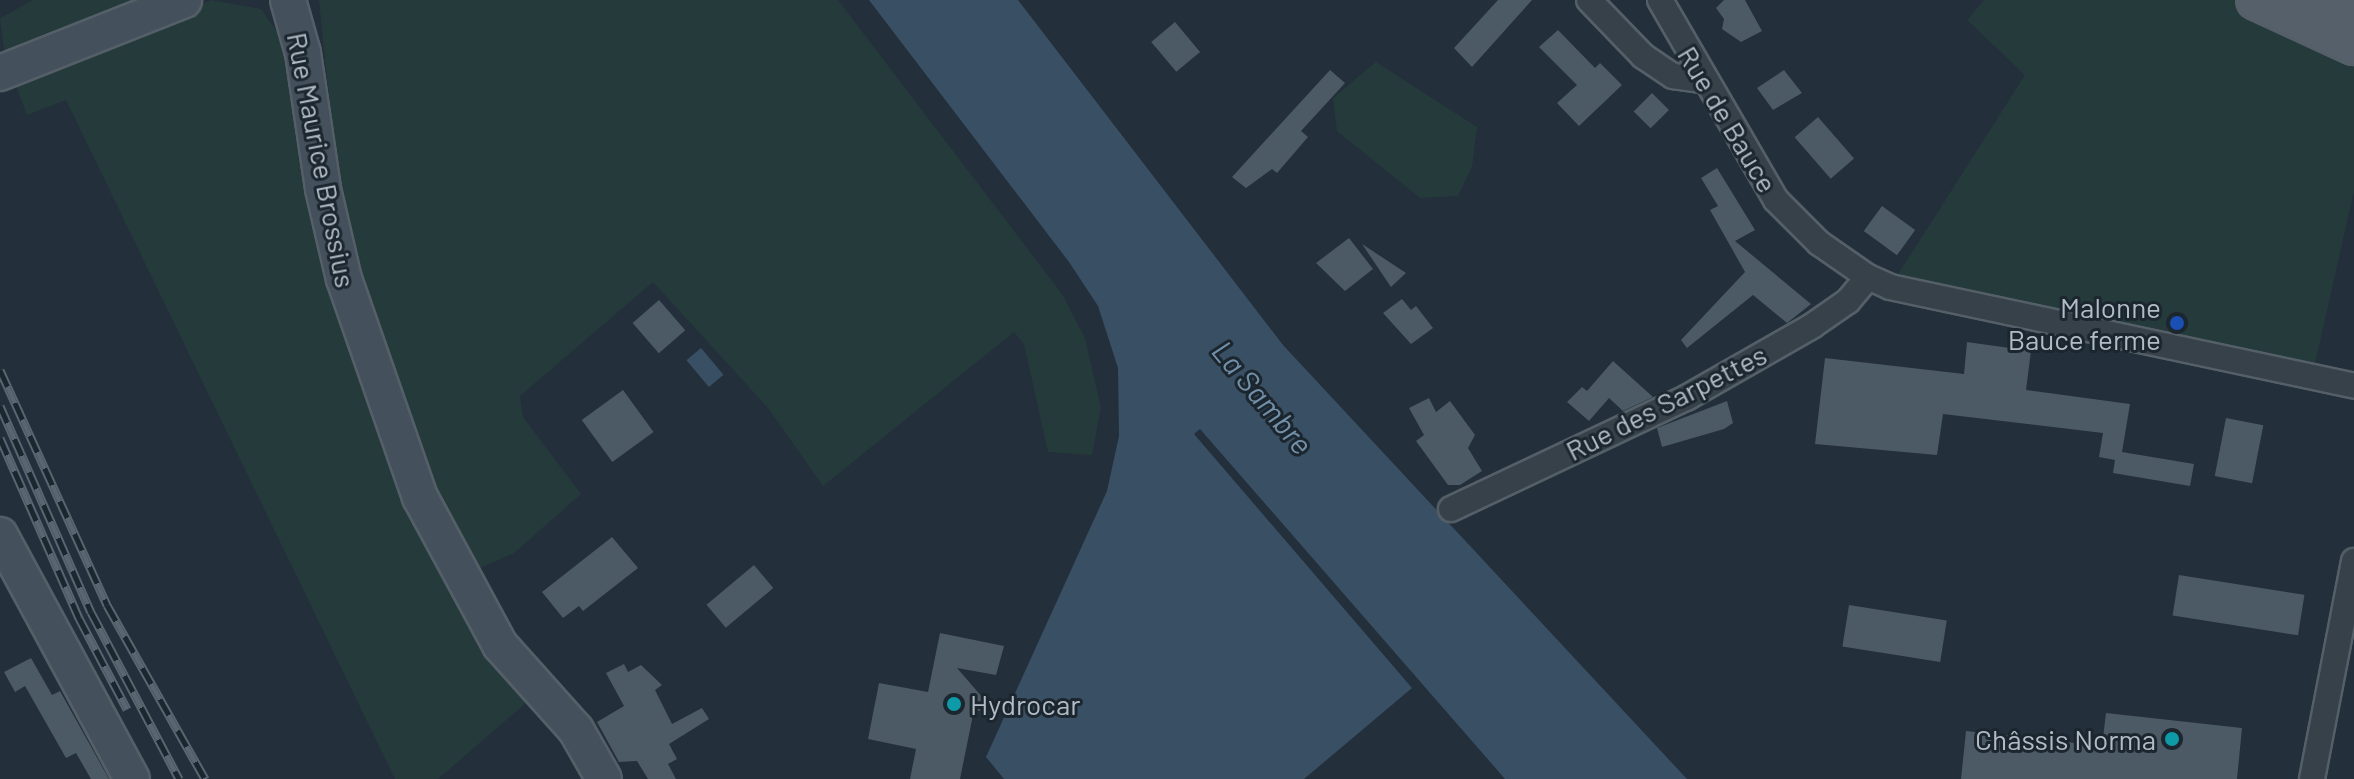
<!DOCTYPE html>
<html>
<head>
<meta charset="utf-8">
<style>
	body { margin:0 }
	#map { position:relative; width:2354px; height:779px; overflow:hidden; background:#232f3a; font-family:Barlow,sans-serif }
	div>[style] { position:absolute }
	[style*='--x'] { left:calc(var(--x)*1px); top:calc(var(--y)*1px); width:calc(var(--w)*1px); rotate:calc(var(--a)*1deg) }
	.green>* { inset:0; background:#253b3b }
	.water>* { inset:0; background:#394f63; transform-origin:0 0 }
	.building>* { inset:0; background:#4c5a65; transform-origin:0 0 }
	.roads { filter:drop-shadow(2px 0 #555f68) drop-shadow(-2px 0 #555f68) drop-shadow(0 2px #555f68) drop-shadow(0 -2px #555f68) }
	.street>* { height:24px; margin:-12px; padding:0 12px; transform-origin:12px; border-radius:12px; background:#37414a }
	.secondary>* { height:34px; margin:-17px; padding:0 17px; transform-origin:17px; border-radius:17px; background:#45505d }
	.primary>* { height:38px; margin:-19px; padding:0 19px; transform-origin:19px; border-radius:19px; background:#55606a }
	.rail>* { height:9px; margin-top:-4.5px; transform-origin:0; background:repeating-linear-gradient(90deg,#1c262f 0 18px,#596571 0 36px); box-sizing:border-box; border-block:2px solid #596571 }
	.dots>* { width:22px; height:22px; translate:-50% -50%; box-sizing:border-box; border:4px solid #1c262f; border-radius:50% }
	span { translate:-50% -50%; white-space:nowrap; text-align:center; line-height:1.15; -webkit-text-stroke:6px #1c262f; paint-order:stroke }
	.street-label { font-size:28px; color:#b2bcc6 }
	.poi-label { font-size:28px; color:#b2bcc6 }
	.right { translate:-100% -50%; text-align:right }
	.left { translate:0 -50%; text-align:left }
	.water-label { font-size:30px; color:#7390a9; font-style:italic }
</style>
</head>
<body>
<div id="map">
	<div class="green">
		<i style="clip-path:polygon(33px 0,150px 0,5px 58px,0 18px)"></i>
		<i style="clip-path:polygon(211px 0,261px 9px,291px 52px,341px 330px,439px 573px,526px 703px,438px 779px,395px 779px,66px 100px,27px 115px,14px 81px)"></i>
		<i style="clip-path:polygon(319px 0,838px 0,1062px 294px,1085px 338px,1101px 408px,1092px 455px,1048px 452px,1024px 344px,1014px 332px,823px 486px,768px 408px,653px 282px,520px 396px,523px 417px,581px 494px,514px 553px,473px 571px,407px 438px,366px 305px,335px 157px)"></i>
		<i style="clip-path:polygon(1984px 0,2261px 0,2354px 44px,2354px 191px,2312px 377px,1890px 287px,2025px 75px,1967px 20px)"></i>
		<i style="clip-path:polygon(1376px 62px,1477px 127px,1472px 167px,1458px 196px,1420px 198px,1337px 131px,1333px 98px)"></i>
	</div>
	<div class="water">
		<i style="clip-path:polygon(869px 0,1018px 0,1283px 345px,1687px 779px,1505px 779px,1200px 429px,1194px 434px,1412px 688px,1304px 779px,1004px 779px,986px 757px,1107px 491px,1119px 436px,1118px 368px,1098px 306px,1069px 262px)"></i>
		<i style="left:701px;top:348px;width:35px;height:19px;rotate:50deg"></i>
	</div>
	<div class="building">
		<i style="clip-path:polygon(1498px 0,1532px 0,1472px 67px,1454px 48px)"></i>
		<i style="clip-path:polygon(1724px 0,1745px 0,1762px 31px,1741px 42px,1722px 29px,1724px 19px,1716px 8px)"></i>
		<i style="left:1175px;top:22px;width:39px;height:31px;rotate:50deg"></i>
		<i style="clip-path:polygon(1558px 30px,1595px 68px,1600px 63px,1622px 85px,1579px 126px,1557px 103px,1577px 85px,1539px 47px)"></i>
		<i style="clip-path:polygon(1330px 70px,1345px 83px,1301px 131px,1308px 137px,1277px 173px,1272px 169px,1246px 188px,1232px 177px)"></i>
		<i style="clip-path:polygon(1784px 70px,1802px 93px,1773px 110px,1757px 88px)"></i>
		<i style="left:1652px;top:93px;width:24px;height:26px;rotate:45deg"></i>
		<i style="left:1818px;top:117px;width:55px;height:31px;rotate:49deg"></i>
		<i style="clip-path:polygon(1717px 168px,1755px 230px,1735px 241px,1811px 304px,1787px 323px,1753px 295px,1687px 348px,1681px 340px,1745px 272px,1710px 210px,1718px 206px,1701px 178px)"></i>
		<i style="left:1882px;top:206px;width:41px;height:31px;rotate:36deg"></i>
		<i style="clip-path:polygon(1349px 238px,1373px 269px,1345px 291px,1316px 263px)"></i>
		<i style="clip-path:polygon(1362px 244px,1406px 273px,1391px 287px)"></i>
		<i style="clip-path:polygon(1402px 299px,1411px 310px,1416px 306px,1433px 328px,1411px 344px,1383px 313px)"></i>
		<i style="left:659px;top:300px;width:40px;height:35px;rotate:49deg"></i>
		<i style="clip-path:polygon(1967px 342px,2031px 351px,2026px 390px,2130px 404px,2122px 452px,2194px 464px,2190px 486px,2113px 473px,2115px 460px,2099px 457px,2103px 433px,1943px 414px,1937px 455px,1815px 444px,1825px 358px,1964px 374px)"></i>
		<i style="clip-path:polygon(1613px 361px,1653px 397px,1623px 411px,1609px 398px,1589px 421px,1567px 402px,1582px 387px,1587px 391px)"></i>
		<i style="left:623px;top:390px;width:52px;height:51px;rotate:54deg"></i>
		<i style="clip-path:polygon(1429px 398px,1436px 412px,1450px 401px,1475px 435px,1468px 448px,1482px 471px,1460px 485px,1448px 485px,1416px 441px,1424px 435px,1409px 408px)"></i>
		<i style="clip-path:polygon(1727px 401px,1733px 423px,1724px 429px,1662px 447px,1657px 428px)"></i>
		<i style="left:2226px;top:418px;width:38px;height:59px;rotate:11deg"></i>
		<i style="clip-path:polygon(612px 537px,638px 568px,583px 611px,579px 606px,563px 618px,542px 592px)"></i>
		<i style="left:754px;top:565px;width:30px;height:62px;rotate:50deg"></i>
		<i style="left:2179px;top:575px;width:127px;height:41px;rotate:9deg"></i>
		<i style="left:1849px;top:605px;width:99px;height:42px;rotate:9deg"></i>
		<i style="clip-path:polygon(940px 633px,1004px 646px,996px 675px,957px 668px,983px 698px,980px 711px,974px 710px,960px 779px,910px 779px,916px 749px,868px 739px,879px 683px,928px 692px)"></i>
		<i style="clip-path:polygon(31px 658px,52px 695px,60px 691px,109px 779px,91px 779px,76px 753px,66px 758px,25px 686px,15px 692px,4px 672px)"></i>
		<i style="clip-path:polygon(624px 664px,628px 672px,641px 665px,662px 685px,655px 690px,672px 724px,702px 708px,709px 719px,669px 744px,677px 759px,668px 764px,676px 779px,648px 779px,637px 761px,619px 762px,597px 722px,624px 706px,606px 673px)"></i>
		<i style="clip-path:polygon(2106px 713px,2242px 728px,2237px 779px,1961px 779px,1966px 731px,2102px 746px)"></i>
	</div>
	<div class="roads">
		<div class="street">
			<i style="--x:1589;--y:0;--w:78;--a:46"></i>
			<i style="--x:1643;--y:56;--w:36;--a:34"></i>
			<i style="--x:1673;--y:76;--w:29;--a:8"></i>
			<i style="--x:1660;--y:0;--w:231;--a:59.9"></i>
			<i style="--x:1776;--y:200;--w:61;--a:45"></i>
			<i style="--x:1819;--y:243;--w:60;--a:34.8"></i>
			<i style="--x:1868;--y:277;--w:24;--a:24"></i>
			<i style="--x:1890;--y:287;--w:474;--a:12"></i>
			<i style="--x:1451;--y:509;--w:260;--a:-25.3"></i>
			<i style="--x:1686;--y:398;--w:145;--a:-29.7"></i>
			<i style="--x:1812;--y:326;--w:44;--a:-34.8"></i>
			<i style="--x:1848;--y:301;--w:31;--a:-50"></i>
			<i style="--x:2312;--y:779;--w:222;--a:-79.1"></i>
		</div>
		<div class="secondary">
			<i style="--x:288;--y:0;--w:55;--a:74.2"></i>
			<i style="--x:303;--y:53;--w:137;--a:81.6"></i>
			<i style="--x:323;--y:189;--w:92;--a:76.9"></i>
			<i style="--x:344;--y:279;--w:231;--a:70.8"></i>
			<i style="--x:420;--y:497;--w:168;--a:61.6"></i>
			<i style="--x:500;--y:645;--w:114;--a:48.2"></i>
			<i style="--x:576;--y:730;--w:56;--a:60.3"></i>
			<i style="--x:0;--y:73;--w:198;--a:-21.6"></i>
			<i style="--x:0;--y:535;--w:277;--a:61.6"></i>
		</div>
		<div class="primary">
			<i style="--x:2256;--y:0;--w:108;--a:24.7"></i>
			<i style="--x:2325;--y:0;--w:32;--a:24"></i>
		</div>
	</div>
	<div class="rail">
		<i style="--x:0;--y:370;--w:258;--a:65.5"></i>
		<i style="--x:107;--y:605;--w:200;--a:60.6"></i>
		<i style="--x:0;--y:406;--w:225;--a:66.2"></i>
		<i style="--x:91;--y:612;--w:189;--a:62.2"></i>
		<i style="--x:0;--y:438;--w:197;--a:66.3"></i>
		<i style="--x:79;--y:618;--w:103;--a:62.2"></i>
	</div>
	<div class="dots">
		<i style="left:2177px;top:323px;background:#1a4fb4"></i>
		<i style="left:954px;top:704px;background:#0f9aa8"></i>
		<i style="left:2172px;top:739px;background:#0f9aa8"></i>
	</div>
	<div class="street-label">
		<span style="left:1728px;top:119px;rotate:59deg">Rue de Bauce</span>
		<span style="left:322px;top:160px;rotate:79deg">Rue Maurice Brossius</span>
		<span style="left:1666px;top:402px;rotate:-27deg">Rue des Sarpettes</span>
	</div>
	<div class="poi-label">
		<span class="right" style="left:2161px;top:323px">Malonne<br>Bauce ferme</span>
		<span class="left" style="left:970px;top:704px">Hydrocar</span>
		<span class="right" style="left:2156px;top:739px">Châssis Norma</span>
	</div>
	<div class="water-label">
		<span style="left:1263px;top:397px;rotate:50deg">La Sambre</span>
	</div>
</div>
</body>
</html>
